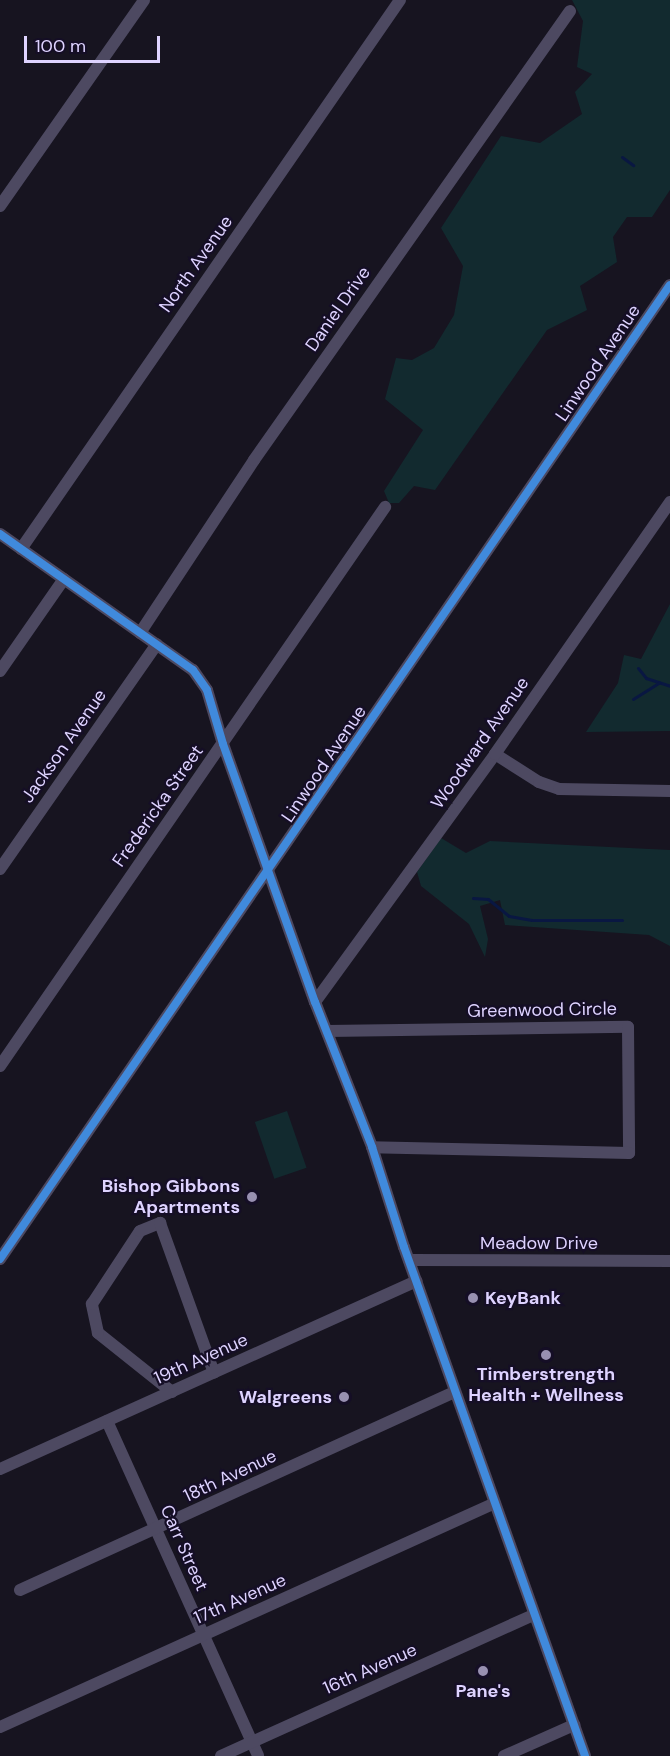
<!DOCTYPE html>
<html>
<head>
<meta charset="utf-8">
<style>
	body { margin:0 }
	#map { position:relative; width:670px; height:1756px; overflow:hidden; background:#171420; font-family:"DM Sans",sans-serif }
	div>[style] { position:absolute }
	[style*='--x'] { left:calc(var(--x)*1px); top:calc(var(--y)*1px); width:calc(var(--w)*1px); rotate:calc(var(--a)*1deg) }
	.green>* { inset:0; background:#122a2f; transform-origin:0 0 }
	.stream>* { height:3px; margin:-1.5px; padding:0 1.5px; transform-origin:1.5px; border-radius:1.5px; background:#091742 }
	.minor>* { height:12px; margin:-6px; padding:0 6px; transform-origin:6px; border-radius:6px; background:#4d4961 }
	.cycleway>* { height:8px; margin:-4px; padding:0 4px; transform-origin:4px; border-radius:4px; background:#408adc }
	.dots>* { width:16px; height:16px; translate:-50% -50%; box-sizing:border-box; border:3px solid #150e26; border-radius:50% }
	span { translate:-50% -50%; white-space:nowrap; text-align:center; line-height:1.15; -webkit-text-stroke:4.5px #150e26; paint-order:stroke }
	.street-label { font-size:18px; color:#ded3ff }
	.poi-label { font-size:18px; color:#ded3ff; font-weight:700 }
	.right { translate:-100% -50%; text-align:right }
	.left { translate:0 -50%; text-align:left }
	.scale { position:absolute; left:24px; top:36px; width:136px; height:27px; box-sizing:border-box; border:3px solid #ded3ff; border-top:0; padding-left:8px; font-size:18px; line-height:21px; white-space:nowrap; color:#ded3ff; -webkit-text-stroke:4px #150e26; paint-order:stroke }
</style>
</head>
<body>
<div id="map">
	<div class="green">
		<i style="clip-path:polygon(572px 0,670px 0,670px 190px,652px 217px,627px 217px,613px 237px,617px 262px,580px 286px,587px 310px,547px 330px,435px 490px,414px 486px,399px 503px,389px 503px,384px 491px,423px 430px,385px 399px,396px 358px,412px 360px,434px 348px,454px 315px,463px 266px,441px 228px,501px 136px,540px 143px,582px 114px,575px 92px,592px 74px,577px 67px,583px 21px)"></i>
		<i style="clip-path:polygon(670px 604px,670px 731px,586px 732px,618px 683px,624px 655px,641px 659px)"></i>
		<i style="clip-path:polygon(441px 838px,466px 853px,490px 841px,670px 850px,670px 946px,649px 935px,505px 925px,500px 900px,480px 906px,488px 939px,485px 957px,469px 924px,421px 886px,417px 872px)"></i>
		<i style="left:287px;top:1111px;width:60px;height:34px;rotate:71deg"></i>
	</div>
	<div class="stream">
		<i style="--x:622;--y:157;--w:14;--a:36"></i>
		<i style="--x:638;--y:668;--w:13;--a:51"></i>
		<i style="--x:646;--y:678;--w:25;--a:18"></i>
		<i style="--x:633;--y:699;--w:31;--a:-32"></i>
		<i style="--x:473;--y:898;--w:15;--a:4"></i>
		<i style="--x:488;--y:899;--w:27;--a:39"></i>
		<i style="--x:509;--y:916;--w:23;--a:10"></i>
		<i style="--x:532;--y:920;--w:90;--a:0"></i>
	</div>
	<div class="minor">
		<i style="--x:0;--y:206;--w:251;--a:-55"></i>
		<i style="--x:0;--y:534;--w:236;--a:35.2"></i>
		<i style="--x:193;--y:670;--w:24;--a:55"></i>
		<i style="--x:207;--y:690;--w:56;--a:73.5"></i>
		<i style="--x:223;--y:744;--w:274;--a:70.4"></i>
		<i style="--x:315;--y:1002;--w:156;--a:68.5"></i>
		<i style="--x:372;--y:1147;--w:105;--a:72.3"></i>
		<i style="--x:404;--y:1247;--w:540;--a:70.42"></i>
		<i style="--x:21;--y:549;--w:667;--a:-55.38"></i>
		<i style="--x:140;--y:633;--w:207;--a:-56.6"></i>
		<i style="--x:254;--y:460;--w:549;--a:-54.86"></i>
		<i style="--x:0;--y:671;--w:112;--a:-55.2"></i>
		<i style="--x:495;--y:754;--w:52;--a:32.5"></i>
		<i style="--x:539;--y:782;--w:21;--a:19"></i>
		<i style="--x:559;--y:789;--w:111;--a:1"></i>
		<i style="--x:0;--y:869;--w:274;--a:-55.1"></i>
		<i style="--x:315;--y:1002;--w:306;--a:-54"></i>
		<i style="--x:495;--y:754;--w:307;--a:-55.2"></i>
		<i style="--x:327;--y:1031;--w:301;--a:-0.8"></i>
		<i style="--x:628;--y:1027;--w:126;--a:89.5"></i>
		<i style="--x:629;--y:1153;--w:257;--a:-178.7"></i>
		<i style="--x:0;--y:1066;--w:679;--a:-55.44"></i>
		<i style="--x:0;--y:1259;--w:1182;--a:-55.48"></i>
		<i style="--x:409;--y:1260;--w:261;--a:0.2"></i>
		<i style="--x:172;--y:1392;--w:95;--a:-141.4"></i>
		<i style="--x:98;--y:1333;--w:30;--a:-102"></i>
		<i style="--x:92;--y:1304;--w:87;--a:-56.7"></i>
		<i style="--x:140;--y:1231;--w:22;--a:-22"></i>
		<i style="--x:160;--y:1223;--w:159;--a:70.2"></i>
		<i style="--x:107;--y:1421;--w:367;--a:65.7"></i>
		<i style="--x:0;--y:1469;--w:457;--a:-24.3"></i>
		<i style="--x:20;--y:1590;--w:478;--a:-24.5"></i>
		<i style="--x:0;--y:1727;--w:543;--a:-24.35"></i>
		<i style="--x:221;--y:1756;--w:343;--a:-24.3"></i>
		<i style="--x:504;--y:1756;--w:77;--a:-23.9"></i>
	</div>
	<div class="cycleway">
		<i style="--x:0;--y:534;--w:236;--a:35.2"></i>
		<i style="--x:193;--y:670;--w:24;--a:55"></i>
		<i style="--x:207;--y:690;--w:56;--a:73.5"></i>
		<i style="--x:223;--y:744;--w:274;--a:70.4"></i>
		<i style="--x:315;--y:1002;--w:156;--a:68.5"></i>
		<i style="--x:372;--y:1147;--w:105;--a:72.3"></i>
		<i style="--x:404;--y:1247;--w:540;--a:70.42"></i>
		<i style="--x:0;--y:1259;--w:1182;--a:-55.48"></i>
	</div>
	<div class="dots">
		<i style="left:252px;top:1197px;background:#9890b1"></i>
		<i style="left:473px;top:1298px;background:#9890b1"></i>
		<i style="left:546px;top:1355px;background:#9890b1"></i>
		<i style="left:344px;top:1397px;background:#9890b1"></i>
		<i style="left:483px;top:1671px;background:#9890b1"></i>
	</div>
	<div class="street-label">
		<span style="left:196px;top:264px;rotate:-55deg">North Avenue</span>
		<span style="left:338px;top:309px;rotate:-55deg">Daniel Drive</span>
		<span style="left:598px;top:363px;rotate:-56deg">Linwood Avenue</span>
		<span style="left:480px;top:743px;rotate:-55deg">Woodward Avenue</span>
		<span style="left:64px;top:746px;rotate:-55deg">Jackson Avenue</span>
		<span style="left:324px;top:764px;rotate:-56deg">Linwood Avenue</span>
		<span style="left:158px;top:806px;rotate:-55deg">Fredericka Street</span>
		<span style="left:542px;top:1010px;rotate:-1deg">Greenwood Circle</span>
		<span style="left:539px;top:1243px">Meadow Drive</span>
		<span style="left:201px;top:1359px;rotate:-24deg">19th Avenue</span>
		<span style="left:230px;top:1476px;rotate:-25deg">18th Avenue</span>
		<span style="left:184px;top:1548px;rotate:66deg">Carr Street</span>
		<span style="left:240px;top:1599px;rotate:-24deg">17th Avenue</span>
		<span style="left:370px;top:1669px;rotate:-24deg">16th Avenue</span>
	</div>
	<div class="poi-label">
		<span class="right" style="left:240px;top:1197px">Bishop Gibbons<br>Apartments</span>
		<span class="left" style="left:485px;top:1298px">KeyBank</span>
		<span style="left:546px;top:1385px">Timberstrength<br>Health + Wellness</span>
		<span class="right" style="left:332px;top:1397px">Walgreens</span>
		<span style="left:483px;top:1691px">Pane's</span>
	</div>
	<div class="scale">100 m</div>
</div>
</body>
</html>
